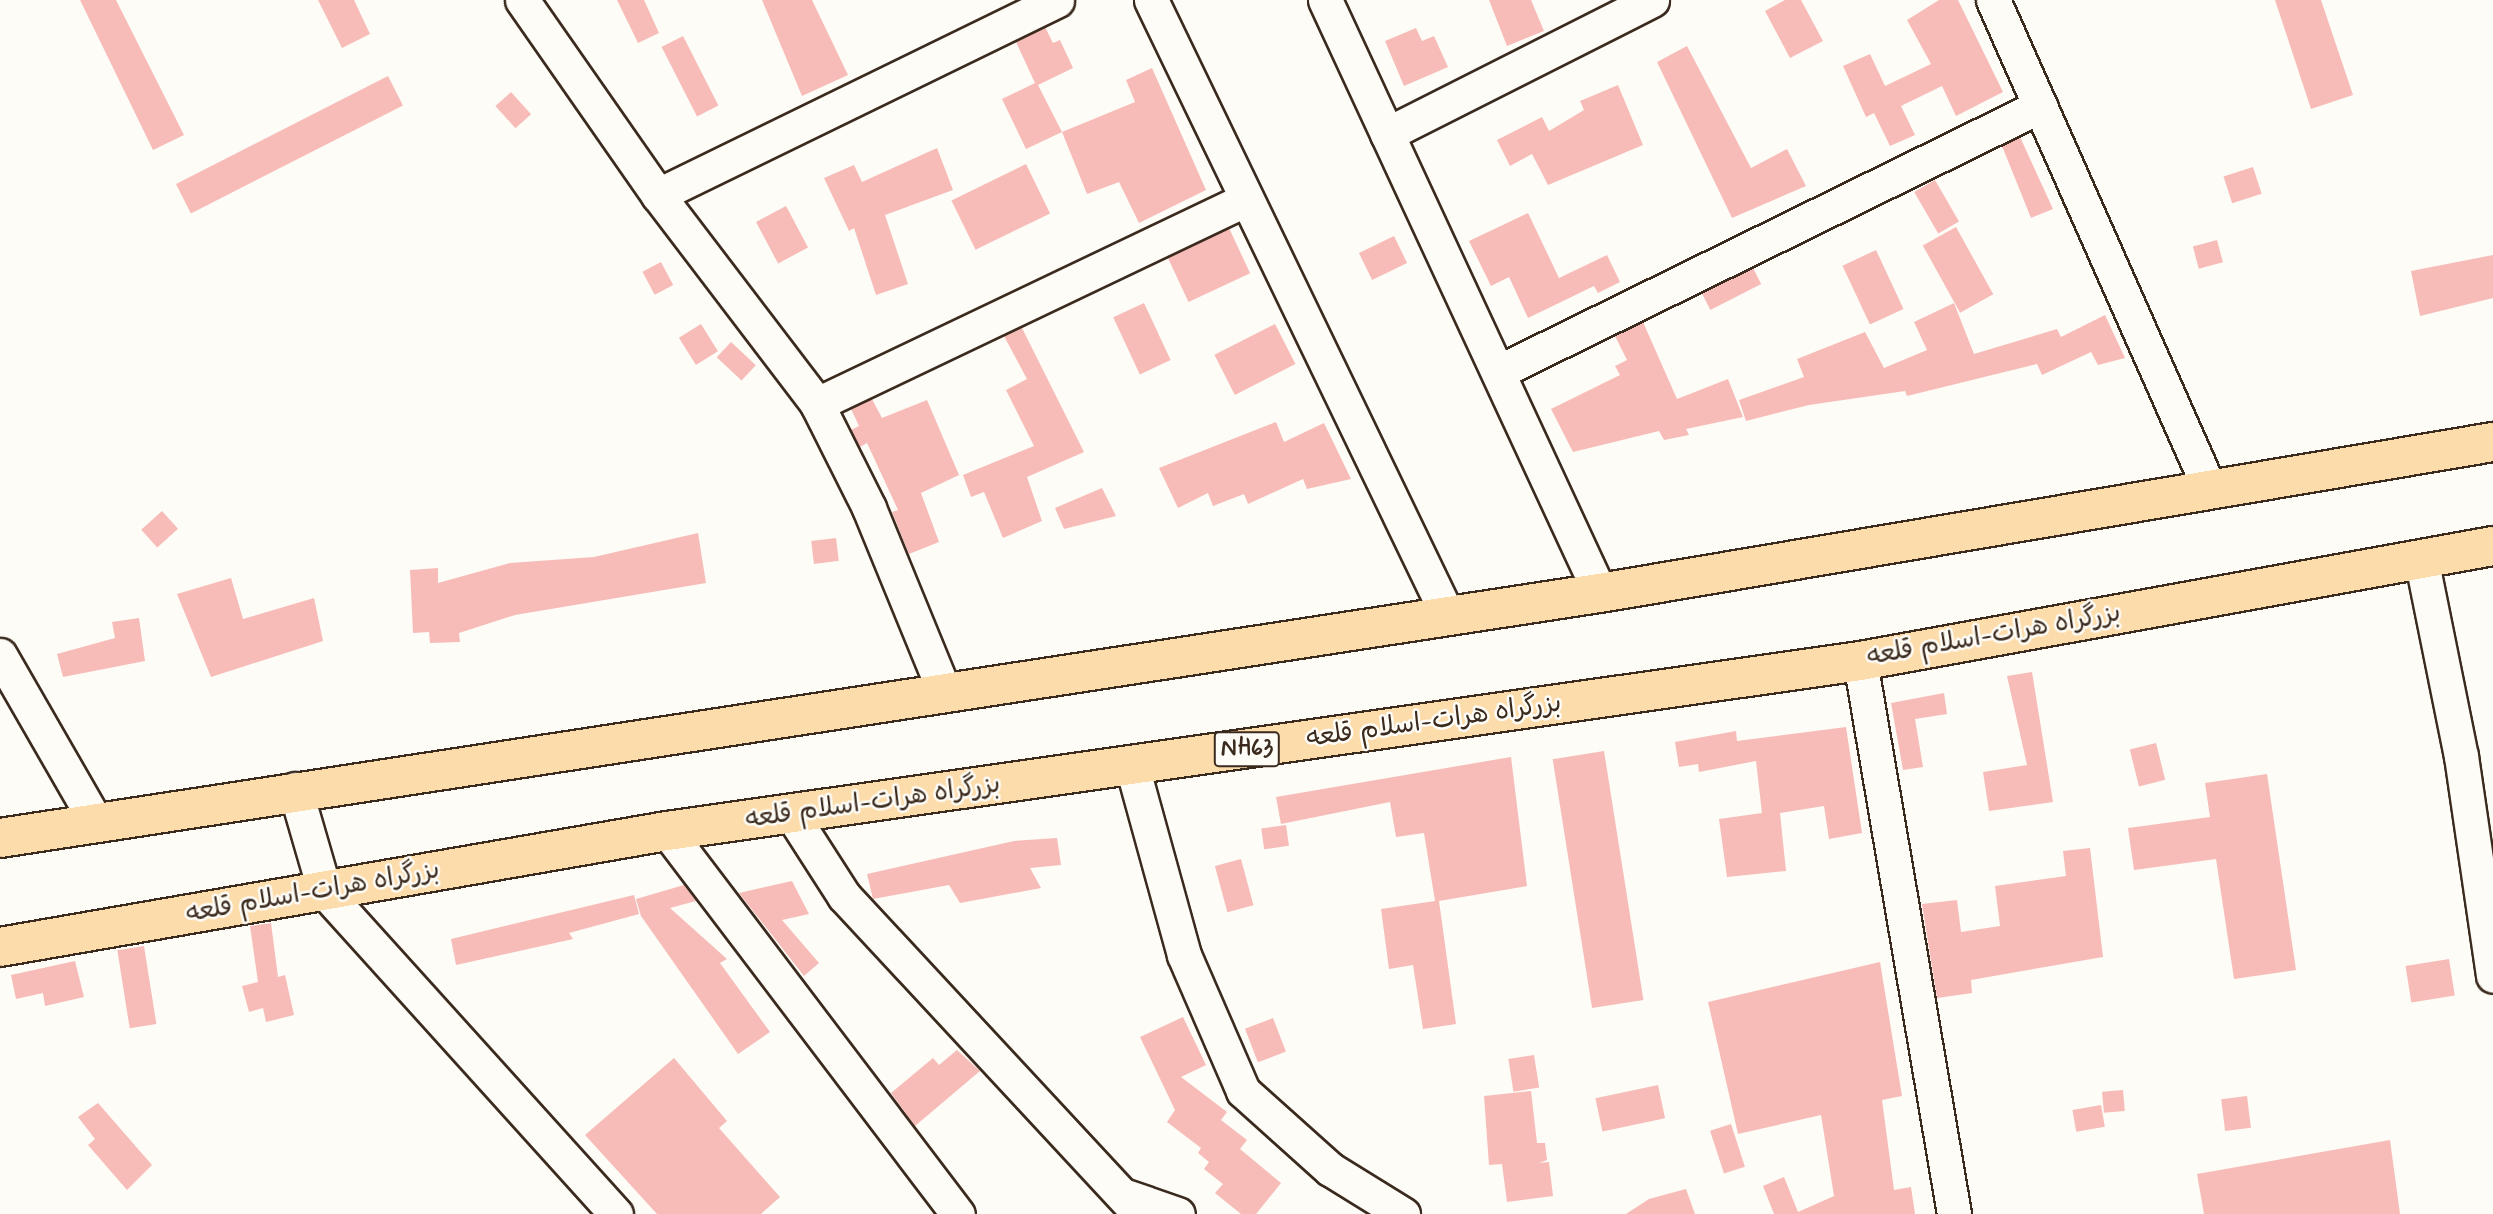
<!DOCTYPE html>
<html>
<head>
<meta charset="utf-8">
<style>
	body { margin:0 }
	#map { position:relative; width:2493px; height:1214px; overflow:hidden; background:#fdfcf7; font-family:Mynerve,"Playpen Sans Arabic",sans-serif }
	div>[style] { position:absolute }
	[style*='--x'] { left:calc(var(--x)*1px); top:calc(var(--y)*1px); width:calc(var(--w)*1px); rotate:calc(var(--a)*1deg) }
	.building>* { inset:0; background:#f8bcb8; transform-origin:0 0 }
	.roads { filter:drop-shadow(2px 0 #3b2a1e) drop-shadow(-2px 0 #3b2a1e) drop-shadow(0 2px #3b2a1e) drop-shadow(0 -2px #3b2a1e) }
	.minor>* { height:33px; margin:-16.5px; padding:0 16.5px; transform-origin:16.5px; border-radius:16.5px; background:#fdfcf7 }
	.highway>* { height:38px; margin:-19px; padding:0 19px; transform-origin:19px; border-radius:19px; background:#fddcac }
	span { translate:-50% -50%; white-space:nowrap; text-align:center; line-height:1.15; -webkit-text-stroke:5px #fdfcf7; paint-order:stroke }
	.shield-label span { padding:2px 5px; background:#fdfcf7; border:2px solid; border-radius:5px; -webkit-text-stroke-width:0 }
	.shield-label { font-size:24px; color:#3b2a1e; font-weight:700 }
	.street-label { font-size:26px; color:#3b2a1e }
</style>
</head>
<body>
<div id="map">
	<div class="building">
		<i style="clip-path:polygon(80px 0,116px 0,184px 135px,153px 150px)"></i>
		<i style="clip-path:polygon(318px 0,354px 0,370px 34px,342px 48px)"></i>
		<i style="clip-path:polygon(617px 0,644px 0,659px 33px,638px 43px)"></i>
		<i style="clip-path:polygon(762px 0,812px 0,848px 75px,802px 96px)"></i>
		<i style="clip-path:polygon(1489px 0,1531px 0,1544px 31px,1507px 46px)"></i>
		<i style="clip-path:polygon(1785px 0,1801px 0,1823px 41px,1790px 58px,1765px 11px)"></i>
		<i style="clip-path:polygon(1939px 0,1958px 0,2003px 92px,1956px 116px,1942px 86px,1901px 106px,1915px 135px,1890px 146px,1874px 113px,1866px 117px,1843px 66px,1870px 54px,1885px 86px,1931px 64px,1907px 20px)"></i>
		<i style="clip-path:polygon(2275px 0,2321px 0,2353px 95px,2311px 109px)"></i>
		<i style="clip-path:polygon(1045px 27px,1053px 43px,1060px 40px,1073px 68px,1038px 85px,1062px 132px,1026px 149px,1002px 99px,1035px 83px,1016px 42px)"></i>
		<i style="clip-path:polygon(1416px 28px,1422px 41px,1434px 36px,1448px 67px,1404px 86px,1385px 41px)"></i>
		<i style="left:683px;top:36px;width:78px;height:24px;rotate:63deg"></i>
		<i style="clip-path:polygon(1687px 46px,1751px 168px,1787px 149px,1806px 186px,1732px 218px,1657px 62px)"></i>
		<i style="clip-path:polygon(1152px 68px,1206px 190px,1139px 223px,1119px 182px,1087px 194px,1062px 132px,1135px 102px,1126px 80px)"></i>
		<i style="left:388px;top:76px;width:33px;height:238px;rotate:63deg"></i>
		<i style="clip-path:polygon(1618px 85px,1643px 145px,1548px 185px,1532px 154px,1510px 166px,1497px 140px,1542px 117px,1549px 131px,1584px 110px,1580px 101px)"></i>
		<i style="left:511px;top:92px;width:30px;height:21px;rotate:48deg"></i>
		<i style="clip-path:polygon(2020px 137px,2053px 209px,2031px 218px,2002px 146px)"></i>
		<i style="clip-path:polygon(937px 148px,953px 190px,885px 215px,908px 284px,876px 295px,854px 228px,849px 231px,824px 178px,854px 165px,862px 182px)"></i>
		<i style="left:1026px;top:164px;width:55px;height:83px;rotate:64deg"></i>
		<i style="left:2253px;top:167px;width:28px;height:31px;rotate:72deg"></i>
		<i style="left:1935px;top:180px;width:48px;height:24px;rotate:60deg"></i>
		<i style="left:786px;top:206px;width:47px;height:34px;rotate:62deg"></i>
		<i style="clip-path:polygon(1528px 213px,1559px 278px,1607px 255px,1620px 282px,1598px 293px,1594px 286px,1528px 318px,1509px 277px,1491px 286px,1469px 241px)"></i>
		<i style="left:1956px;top:227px;width:77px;height:38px;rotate:61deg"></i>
		<i style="left:1229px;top:228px;width:50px;height:68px;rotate:65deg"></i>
		<i style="left:1394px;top:236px;width:30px;height:39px;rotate:64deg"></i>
		<i style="left:2217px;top:240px;width:23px;height:25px;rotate:75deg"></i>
		<i style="left:1876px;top:250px;width:65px;height:37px;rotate:65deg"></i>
		<i style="clip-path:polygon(2493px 255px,2493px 298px,2420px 316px,2411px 271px)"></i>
		<i style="left:661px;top:262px;width:26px;height:21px;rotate:62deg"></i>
		<i style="left:1753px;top:268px;width:18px;height:57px;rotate:63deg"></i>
		<i style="left:1144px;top:303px;width:63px;height:34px;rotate:65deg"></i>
		<i style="clip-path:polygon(1954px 303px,1974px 354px,2057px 329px,2061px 337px,2105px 315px,2125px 358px,2098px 365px,2091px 352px,2042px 375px,2037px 364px,1907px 396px,1905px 391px,1809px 405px,1746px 421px,1739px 400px,1804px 377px,1797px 359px,1865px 332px,1884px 368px,1927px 350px,1914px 322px)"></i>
		<i style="clip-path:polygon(1643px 322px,1677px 399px,1728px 379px,1743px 417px,1686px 429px,1689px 435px,1664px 440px,1659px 431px,1573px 452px,1551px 409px,1620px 375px,1615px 366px,1627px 360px,1615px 336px)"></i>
		<i style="left:701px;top:324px;width:32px;height:26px;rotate:58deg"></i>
		<i style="left:1275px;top:324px;width:45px;height:68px;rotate:63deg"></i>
		<i style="clip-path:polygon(1022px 328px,1084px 452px,1027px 477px,1042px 521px,1003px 538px,984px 492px,971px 497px,963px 475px,1034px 446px,1006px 390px,1027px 379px,1004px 336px)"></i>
		<i style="left:731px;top:342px;width:34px;height:21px;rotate:43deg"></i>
		<i style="clip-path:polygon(872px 399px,882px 418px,927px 400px,959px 475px,921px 493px,939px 542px,909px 554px,892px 512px,898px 510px,867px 443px,860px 447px,851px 430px,859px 426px,851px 409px)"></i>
		<i style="clip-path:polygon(1276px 422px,1284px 442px,1324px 423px,1351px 479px,1307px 489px,1303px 479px,1248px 504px,1244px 494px,1213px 506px,1208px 493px,1178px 508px,1159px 468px)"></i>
		<i style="clip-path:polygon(1102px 488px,1116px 516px,1064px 529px,1055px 508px)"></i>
		<i style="left:162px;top:511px;width:24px;height:28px;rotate:48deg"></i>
		<i style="clip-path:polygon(698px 533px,706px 583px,515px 615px,459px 633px,460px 642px,430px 643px,429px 632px,413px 633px,410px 570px,438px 568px,438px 583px,510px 563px,594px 557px)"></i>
		<i style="left:836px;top:538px;width:23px;height:25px;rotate:83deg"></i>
		<i style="clip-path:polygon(231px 578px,243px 619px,314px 598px,323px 641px,211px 677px,177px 594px)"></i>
		<i style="clip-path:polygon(139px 618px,145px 661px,63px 677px,57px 654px,115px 638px,112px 622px)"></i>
		<i style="clip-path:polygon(2032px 672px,2053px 802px,1989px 811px,1983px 772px,2027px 765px,2007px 676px)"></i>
		<i style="clip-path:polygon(1944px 693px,1947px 714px,1915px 719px,1923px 767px,1903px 770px,1891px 703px)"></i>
		<i style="clip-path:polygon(1846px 727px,1862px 833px,1829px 839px,1824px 806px,1780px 813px,1786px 871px,1727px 877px,1719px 819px,1762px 813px,1756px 761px,1699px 772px,1698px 764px,1679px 767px,1675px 742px,1736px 731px,1737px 741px)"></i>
		<i style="left:2156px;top:743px;width:38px;height:27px;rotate:76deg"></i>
		<i style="left:1604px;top:751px;width:252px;height:52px;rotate:81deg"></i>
		<i style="clip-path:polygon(1511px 757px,1527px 886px,1439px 901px,1456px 1024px,1423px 1029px,1413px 965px,1389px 969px,1381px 909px,1435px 901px,1424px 833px,1396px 837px,1390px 802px,1281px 824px,1276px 797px)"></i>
		<i style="clip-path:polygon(2267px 774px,2296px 970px,2234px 979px,2216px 859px,2134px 870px,2128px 828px,2210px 817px,2205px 783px)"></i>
		<i style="left:1286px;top:825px;width:21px;height:25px;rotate:82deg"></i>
		<i style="clip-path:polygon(1057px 838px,1061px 865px,1030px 868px,1041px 888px,960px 903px,949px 885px,873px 899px,867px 874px,1014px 841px)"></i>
		<i style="clip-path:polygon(2090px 848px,2103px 957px,1971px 980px,1972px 993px,1937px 998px,1922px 904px,1957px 900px,1961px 932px,2000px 926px,1995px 886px,2066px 876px,2063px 851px)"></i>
		<i style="left:1241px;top:859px;width:48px;height:27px;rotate:75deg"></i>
		<i style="clip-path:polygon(792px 881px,809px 914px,782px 920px,819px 963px,804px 976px,739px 893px)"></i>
		<i style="clip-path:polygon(684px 885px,696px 901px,670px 908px,727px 959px,720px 963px,770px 1032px,738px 1054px,641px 916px,636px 899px)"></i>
		<i style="clip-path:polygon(634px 895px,639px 914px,569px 933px,573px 939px,456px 965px,451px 939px)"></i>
		<i style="clip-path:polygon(271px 923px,278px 977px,285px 975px,294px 1015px,266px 1022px,263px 1008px,249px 1012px,242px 986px,258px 982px,250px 926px)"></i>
		<i style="left:144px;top:946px;width:79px;height:27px;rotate:81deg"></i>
		<i style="left:2449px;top:959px;width:37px;height:44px;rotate:81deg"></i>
		<i style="clip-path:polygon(75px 961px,84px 997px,45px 1006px,43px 993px,16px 999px,11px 975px)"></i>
		<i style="clip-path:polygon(1880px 962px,1902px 1096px,1882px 1100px,1894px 1190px,1911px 1187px,1915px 1214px,1774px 1214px,1763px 1186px,1784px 1177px,1798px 1212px,1834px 1196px,1821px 1115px,1738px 1134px,1708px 1002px)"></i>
		<i style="clip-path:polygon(1183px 1017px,1206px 1065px,1181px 1077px,1227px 1112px,1221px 1120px,1247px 1140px,1240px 1149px,1281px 1183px,1256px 1214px,1241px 1214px,1215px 1193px,1223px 1184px,1204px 1169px,1209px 1162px,1198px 1153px,1201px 1148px,1167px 1122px,1175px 1110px,1140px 1037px)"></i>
		<i style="left:1273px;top:1018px;width:36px;height:30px;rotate:69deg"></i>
		<i style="clip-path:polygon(957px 1050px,980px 1071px,915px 1126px,891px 1093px,933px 1058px,939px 1065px)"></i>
		<i style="left:1534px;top:1055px;width:33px;height:26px;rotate:81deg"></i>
		<i style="clip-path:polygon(674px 1058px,727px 1121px,719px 1128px,780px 1197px,761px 1214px,657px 1214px,585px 1135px)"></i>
		<i style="left:1658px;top:1085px;width:34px;height:64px;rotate:78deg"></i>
		<i style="left:2123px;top:1090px;width:21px;height:21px;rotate:85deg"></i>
		<i style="clip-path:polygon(1531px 1091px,1537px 1143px,1545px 1143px,1547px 1160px,1539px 1163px,1549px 1162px,1553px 1196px,1507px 1202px,1502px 1164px,1489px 1165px,1484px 1096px)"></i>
		<i style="left:2247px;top:1096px;width:32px;height:26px;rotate:83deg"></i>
		<i style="clip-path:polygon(98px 1103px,152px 1165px,127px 1190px,88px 1145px,95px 1139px,78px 1117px)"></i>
		<i style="left:2101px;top:1105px;width:22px;height:29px;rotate:80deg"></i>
		<i style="left:1731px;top:1124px;width:45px;height:22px;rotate:72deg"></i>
		<i style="clip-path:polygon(2390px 1140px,2400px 1214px,2204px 1214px,2197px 1174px)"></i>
		<i style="clip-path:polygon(1686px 1189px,1695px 1214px,1626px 1214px,1649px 1199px)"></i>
	</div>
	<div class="roads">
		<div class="minor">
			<i style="--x:522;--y:0;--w:238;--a:55.1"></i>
			<i style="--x:658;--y:195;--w:263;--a:52.7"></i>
			<i style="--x:817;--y:404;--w:116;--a:63.4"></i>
			<i style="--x:869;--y:508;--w:200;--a:67.7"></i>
			<i style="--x:1151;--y:0;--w:682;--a:64.26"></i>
			<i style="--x:1325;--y:0;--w:654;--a:65.12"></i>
			<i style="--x:1993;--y:0;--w:536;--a:66.11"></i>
			<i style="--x:1387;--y:134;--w:297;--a:-26.8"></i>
			<i style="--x:658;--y:195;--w:444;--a:-26"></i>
			<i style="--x:1498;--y:372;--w:604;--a:-26.14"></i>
			<i style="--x:817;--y:404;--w:475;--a:-25.5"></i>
			<i style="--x:2421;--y:558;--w:202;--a:78.6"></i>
			<i style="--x:2461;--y:756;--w:222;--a:81.7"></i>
			<i style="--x:0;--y:655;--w:193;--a:60.1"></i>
			<i style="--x:1860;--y:661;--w:561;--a:80.35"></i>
			<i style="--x:1132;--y:766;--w:196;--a:74.6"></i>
			<i style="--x:1184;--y:955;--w:148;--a:66.5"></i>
			<i style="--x:1243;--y:1091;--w:117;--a:41.9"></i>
			<i style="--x:1330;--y:1169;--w:86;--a:31.7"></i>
			<i style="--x:295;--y:789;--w:107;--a:73.8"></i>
			<i style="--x:325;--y:892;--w:434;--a:47.9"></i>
			<i style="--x:792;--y:815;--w:96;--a:57.3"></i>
			<i style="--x:844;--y:896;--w:434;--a:47.1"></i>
			<i style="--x:667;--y:831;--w:481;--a:52.8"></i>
			<i style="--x:1123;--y:1195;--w:58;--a:19.1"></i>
		</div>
		<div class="highway">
			<i style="--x:0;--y:838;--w:1619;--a:-8.71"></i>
			<i style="--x:1600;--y:593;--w:906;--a:-9.6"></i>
			<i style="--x:0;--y:947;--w:677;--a:-9.87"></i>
			<i style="--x:667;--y:831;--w:1205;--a:-8.11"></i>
			<i style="--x:1860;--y:661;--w:643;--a:-10.3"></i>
		</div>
	</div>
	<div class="shield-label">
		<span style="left:1247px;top:749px">NH63</span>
	</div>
	<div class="street-label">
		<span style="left:1994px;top:636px;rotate:-10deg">بزرگراه هرات-اسلام قلعه</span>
		<span style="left:1434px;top:722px;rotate:-8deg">بزرگراه هرات-اسلام قلعه</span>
		<span style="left:873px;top:803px;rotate:-8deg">بزرگراه هرات-اسلام قلعه</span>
		<span style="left:313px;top:893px;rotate:-10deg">بزرگراه هرات-اسلام قلعه</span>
	</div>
</div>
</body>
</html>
